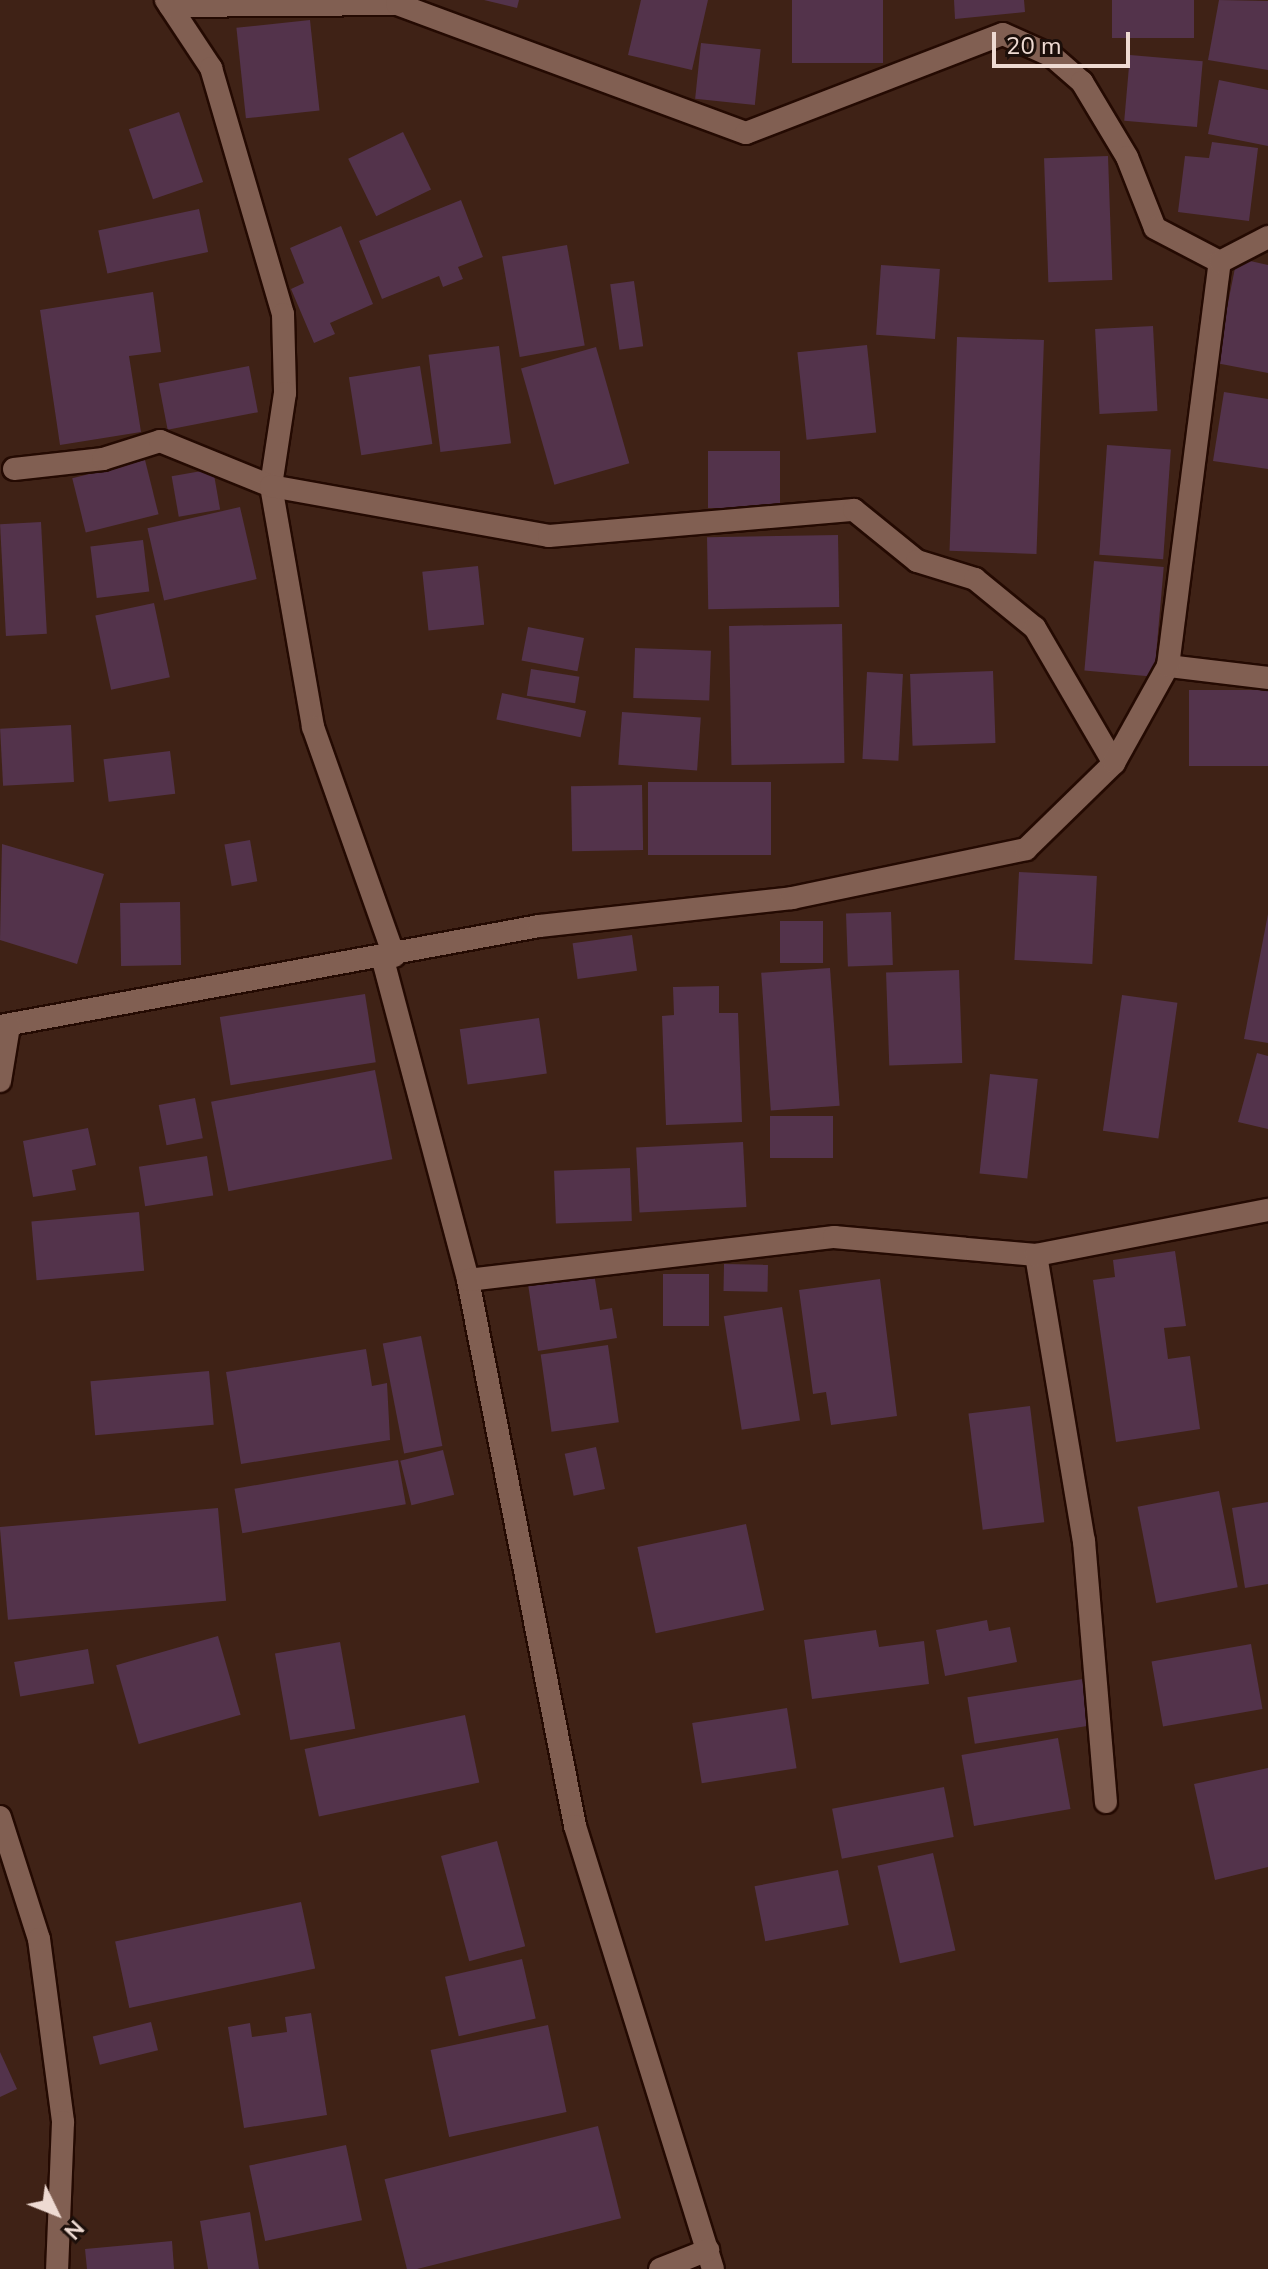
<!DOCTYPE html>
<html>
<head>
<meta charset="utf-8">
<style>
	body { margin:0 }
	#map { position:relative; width:1268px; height:2269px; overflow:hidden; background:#3f2216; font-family:"Nunito Sans",sans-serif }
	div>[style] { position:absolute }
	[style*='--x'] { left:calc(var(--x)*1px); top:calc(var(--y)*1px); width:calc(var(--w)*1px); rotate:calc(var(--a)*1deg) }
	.building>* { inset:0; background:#53334b; transform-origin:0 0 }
	.roads { filter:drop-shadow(2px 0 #240a02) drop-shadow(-2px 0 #240a02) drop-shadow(0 2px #240a02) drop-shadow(0 -2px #240a02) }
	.minor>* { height:22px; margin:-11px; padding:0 11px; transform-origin:11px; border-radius:11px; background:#815f52 }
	span { translate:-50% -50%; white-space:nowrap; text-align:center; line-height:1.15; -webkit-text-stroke:7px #1c0f0a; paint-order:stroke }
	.north { position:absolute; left:16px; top:2173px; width:80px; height:80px; -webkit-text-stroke:6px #1c0f0a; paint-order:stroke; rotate:133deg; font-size:22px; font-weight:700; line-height:32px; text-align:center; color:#eedad2 }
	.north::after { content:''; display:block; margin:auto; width:28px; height:36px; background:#eedad2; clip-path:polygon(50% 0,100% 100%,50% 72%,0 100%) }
	.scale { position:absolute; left:992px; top:32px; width:138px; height:36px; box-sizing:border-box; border:4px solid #eedad2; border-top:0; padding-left:10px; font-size:24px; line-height:28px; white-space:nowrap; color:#eedad2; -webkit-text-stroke:6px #1c0f0a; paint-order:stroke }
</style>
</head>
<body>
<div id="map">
	<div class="building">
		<i style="clip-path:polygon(484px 0,519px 0,517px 8px)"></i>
		<i style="clip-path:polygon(641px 0,708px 0,692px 70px,628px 55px)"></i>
		<i style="left:792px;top:0;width:91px;height:63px"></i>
		<i style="clip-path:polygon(954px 0,1024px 0,1025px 12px,955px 19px)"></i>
		<i style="left:1112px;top:0;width:82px;height:38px"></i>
		<i style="clip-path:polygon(1219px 0,1268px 1px,1268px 70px,1208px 60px)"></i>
		<i style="left:310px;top:20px;width:91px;height:74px;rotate:84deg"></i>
		<i style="left:701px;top:43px;width:60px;height:56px;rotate:6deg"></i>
		<i style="left:1130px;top:55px;width:73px;height:66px;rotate:5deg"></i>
		<i style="clip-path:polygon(1219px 80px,1268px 90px,1268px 146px,1208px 134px)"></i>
		<i style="left:179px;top:112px;width:74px;height:53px;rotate:71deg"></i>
		<i style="left:403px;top:132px;width:64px;height:61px;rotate:64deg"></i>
		<i style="clip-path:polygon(1212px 142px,1258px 148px,1249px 221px,1178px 212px,1185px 156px,1209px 158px)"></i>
		<i style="left:1108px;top:156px;width:124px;height:64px;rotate:88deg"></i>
		<i style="clip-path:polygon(461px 200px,483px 257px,458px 267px,463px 279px,443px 287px,439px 276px,382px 299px,359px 241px)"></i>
		<i style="left:199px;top:209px;width:44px;height:103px;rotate:78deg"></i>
		<i style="clip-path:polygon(341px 226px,373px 304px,330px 323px,335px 334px,314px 343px,291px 289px,304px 283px,290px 248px)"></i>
		<i style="left:567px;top:245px;width:102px;height:66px;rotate:80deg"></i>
		<i style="clip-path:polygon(1237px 258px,1268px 265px,1268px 373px,1216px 363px)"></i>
		<i style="left:881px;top:265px;width:59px;height:70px;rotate:4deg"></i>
		<i style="left:634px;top:281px;width:66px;height:24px;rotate:82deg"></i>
		<i style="clip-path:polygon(153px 292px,161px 352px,129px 356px,141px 432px,60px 445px,40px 310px)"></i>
		<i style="left:1153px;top:326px;width:85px;height:58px;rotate:87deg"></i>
		<i style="left:957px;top:337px;width:87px;height:214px;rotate:2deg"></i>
		<i style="left:867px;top:345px;width:88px;height:70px;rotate:84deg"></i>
		<i style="left:499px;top:346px;width:98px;height:71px;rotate:83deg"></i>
		<i style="left:596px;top:347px;width:121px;height:78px;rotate:74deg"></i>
		<i style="left:249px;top:366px;width:47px;height:92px;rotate:79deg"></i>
		<i style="left:420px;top:366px;width:79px;height:72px;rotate:81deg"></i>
		<i style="clip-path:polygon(1224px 392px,1268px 399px,1268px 469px,1213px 461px)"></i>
		<i style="left:1107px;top:445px;width:64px;height:110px;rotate:4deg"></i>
		<i style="left:780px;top:451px;width:57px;height:72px;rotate:90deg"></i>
		<i style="left:145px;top:460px;width:56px;height:75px;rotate:76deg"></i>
		<i style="left:213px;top:469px;width:41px;height:42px;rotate:80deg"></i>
		<i style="left:240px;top:507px;width:74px;height:95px;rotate:77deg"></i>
		<i style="left:41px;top:522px;width:112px;height:41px;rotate:87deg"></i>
		<i style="left:838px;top:535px;width:72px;height:131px;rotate:89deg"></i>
		<i style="left:143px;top:540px;width:52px;height:53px;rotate:83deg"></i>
		<i style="left:1094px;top:561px;width:70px;height:110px;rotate:5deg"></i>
		<i style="left:478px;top:566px;width:59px;height:56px;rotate:84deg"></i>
		<i style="left:154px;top:603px;width:76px;height:60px;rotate:78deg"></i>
		<i style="left:842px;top:624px;width:139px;height:113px;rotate:89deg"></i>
		<i style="left:528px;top:627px;width:57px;height:34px;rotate:11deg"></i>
		<i style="left:635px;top:648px;width:76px;height:50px;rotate:2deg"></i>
		<i style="left:531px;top:669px;width:49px;height:27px;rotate:9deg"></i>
		<i style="left:993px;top:671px;width:72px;height:83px;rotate:88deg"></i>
		<i style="left:867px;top:672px;width:36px;height:87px;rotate:3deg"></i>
		<i style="left:1268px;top:690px;width:76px;height:79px;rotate:90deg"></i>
		<i style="left:502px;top:693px;width:86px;height:27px;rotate:12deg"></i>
		<i style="left:622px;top:712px;width:79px;height:53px;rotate:4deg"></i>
		<i style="left:71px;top:725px;width:57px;height:71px;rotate:87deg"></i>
		<i style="left:170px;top:751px;width:43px;height:67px;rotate:83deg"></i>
		<i style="left:648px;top:782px;width:123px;height:73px"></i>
		<i style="left:642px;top:785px;width:65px;height:71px;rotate:89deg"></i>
		<i style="left:250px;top:840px;width:42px;height:26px;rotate:80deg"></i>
		<i style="clip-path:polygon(2px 844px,104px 874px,77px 964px,0 940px)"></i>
		<i style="left:1019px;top:872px;width:78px;height:88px;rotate:3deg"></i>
		<i style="left:180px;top:902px;width:63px;height:60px;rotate:89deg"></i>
		<i style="left:891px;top:912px;width:53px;height:45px;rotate:88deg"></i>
		<i style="clip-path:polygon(1268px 914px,1268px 1043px,1244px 1039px)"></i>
		<i style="left:780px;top:921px;width:43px;height:42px"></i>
		<i style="left:632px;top:935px;width:36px;height:60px;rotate:82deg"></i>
		<i style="left:830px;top:968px;width:138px;height:69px;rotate:86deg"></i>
		<i style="left:959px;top:970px;width:93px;height:73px;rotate:88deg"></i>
		<i style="clip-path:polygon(719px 986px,719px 1013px,738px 1013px,742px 1122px,666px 1125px,662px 1016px,674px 1015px,673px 987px)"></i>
		<i style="left:365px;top:994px;width:69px;height:147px;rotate:81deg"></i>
		<i style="left:1122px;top:995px;width:56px;height:137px;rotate:8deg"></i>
		<i style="left:539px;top:1018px;width:56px;height:80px;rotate:82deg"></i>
		<i style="clip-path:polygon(1257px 1053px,1268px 1056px,1268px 1129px,1238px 1122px)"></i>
		<i style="left:375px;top:1070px;width:91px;height:167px;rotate:79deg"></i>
		<i style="left:990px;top:1074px;width:48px;height:100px;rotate:6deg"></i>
		<i style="left:195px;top:1098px;width:41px;height:37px;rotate:79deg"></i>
		<i style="left:770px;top:1116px;width:63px;height:42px"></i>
		<i style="clip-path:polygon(88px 1128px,96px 1165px,72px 1170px,76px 1190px,33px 1197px,23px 1141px)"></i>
		<i style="left:743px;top:1142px;width:65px;height:107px;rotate:87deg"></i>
		<i style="left:207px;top:1156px;width:40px;height:69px;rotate:81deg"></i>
		<i style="left:630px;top:1168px;width:53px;height:76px;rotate:88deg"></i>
		<i style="left:139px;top:1212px;width:59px;height:108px;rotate:85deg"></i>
		<i style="clip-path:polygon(1175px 1251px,1186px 1326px,1164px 1328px,1168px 1359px,1190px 1356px,1200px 1429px,1116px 1442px,1093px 1280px,1115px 1277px,1113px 1260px)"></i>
		<i style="left:724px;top:1264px;width:44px;height:27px;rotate:1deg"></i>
		<i style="clip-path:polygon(594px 1273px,600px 1310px,612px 1308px,617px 1338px,538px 1351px,528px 1284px)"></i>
		<i style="left:709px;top:1274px;width:52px;height:46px;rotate:90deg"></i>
		<i style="clip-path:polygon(880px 1279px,897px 1416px,831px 1425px,826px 1392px,813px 1394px,799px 1290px)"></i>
		<i style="left:782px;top:1307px;width:115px;height:59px;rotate:81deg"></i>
		<i style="left:421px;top:1336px;width:112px;height:39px;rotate:79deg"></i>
		<i style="left:608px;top:1345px;width:78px;height:68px;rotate:82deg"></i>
		<i style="clip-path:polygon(366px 1349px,372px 1386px,387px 1383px,390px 1440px,241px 1464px,226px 1372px)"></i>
		<i style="left:209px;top:1371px;width:54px;height:119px;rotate:85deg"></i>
		<i style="left:1030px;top:1406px;width:117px;height:62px;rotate:83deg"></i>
		<i style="left:596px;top:1447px;width:43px;height:32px;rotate:78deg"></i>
		<i style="left:443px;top:1450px;width:46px;height:44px;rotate:76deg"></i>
		<i style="left:398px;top:1460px;width:45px;height:166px;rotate:80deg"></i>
		<i style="left:1219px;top:1491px;width:98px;height:83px;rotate:79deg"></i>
		<i style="clip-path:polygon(1268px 1502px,1268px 1584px,1245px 1588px,1232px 1508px)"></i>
		<i style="left:218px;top:1508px;width:93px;height:219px;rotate:85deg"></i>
		<i style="left:746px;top:1524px;width:88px;height:111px;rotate:78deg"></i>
		<i style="clip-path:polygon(987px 1620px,989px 1631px,1010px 1627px,1017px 1662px,945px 1676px,936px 1630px)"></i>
		<i style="clip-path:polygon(876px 1630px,879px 1647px,924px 1641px,929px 1684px,812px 1699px,804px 1640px)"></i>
		<i style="left:218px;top:1636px;width:82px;height:106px;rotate:74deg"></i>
		<i style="left:340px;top:1642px;width:88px;height:66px;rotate:80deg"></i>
		<i style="left:1251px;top:1644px;width:66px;height:101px;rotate:80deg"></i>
		<i style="left:88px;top:1649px;width:35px;height:75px;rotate:80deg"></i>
		<i style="left:1083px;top:1679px;width:47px;height:117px;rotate:81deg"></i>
		<i style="left:787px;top:1708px;width:61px;height:96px;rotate:81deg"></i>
		<i style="left:465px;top:1715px;width:69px;height:164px;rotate:78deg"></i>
		<i style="left:1058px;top:1738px;width:72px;height:98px;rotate:80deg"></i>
		<i style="clip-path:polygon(1268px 1768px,1268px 1867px,1215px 1880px,1194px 1784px)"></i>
		<i style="left:944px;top:1787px;width:51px;height:114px;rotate:79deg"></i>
		<i style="left:497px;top:1841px;width:109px;height:58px;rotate:75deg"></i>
		<i style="left:933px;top:1853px;width:100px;height:57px;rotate:77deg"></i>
		<i style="left:838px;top:1870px;width:56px;height:85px;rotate:79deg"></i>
		<i style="left:301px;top:1902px;width:68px;height:190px;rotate:78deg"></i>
		<i style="left:522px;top:1959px;width:61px;height:79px;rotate:77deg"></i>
		<i style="clip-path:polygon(311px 2013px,327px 2115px,244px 2128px,228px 2027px,250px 2023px,252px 2037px,287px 2032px,285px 2017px)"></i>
		<i style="left:151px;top:2022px;width:29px;height:60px;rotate:76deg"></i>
		<i style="left:548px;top:2025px;width:89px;height:120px;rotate:78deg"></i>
		<i style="clip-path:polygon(0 2052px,17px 2089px,0 2097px)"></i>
		<i style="left:598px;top:2126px;width:95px;height:220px;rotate:76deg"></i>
		<i style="left:346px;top:2145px;width:77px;height:99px;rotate:78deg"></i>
		<i style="clip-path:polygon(250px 2212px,259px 2269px,208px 2269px,200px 2221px)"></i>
		<i style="clip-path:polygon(172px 2241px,174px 2269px,87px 2269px,85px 2249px)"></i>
	</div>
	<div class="roads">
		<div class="minor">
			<i style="--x:166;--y:0;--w:82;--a:56.5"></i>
			<i style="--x:211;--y:68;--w:256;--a:73.7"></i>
			<i style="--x:283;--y:314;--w:79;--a:88.5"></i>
			<i style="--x:285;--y:393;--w:94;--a:98.6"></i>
			<i style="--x:271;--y:486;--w:245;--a:80.1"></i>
			<i style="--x:313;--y:727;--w:243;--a:70.5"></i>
			<i style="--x:170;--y:6;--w:227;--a:-0.5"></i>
			<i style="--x:397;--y:4;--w:372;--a:20.3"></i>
			<i style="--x:746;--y:133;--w:275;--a:-21.1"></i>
			<i style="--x:1003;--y:34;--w:54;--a:24.2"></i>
			<i style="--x:1052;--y:56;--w:40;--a:41"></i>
			<i style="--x:1082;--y:82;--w:87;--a:59"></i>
			<i style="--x:1127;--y:157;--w:76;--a:68.5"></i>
			<i style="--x:1155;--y:228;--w:73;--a:27.6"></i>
			<i style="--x:14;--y:469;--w:90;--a:-6.4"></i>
			<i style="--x:103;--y:459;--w:60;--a:-17.5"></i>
			<i style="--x:160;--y:441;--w:120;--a:22.1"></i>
			<i style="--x:271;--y:486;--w:282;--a:10.2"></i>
			<i style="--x:549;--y:536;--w:306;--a:-4.9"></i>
			<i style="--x:854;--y:510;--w:81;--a:39"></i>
			<i style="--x:917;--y:561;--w:61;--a:17.2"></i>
			<i style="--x:975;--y:579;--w:77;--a:39.2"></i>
			<i style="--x:1035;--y:628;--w:156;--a:59.7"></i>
			<i style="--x:1168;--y:666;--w:101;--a:6.8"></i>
			<i style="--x:383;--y:960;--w:331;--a:75.1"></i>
			<i style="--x:468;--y:1280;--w:556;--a:78.91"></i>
			<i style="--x:575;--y:1826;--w:464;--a:72.7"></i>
			<i style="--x:0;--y:1026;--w:548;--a:-10.51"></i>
			<i style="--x:539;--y:926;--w:255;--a:-6.3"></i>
			<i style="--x:792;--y:898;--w:239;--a:-11.8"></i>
			<i style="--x:1026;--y:849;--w:123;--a:-44.3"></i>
			<i style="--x:1114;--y:763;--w:111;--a:-60.9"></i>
			<i style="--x:1168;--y:666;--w:407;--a:-82.7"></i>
			<i style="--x:1220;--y:262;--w:54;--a:-27.5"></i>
			<i style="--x:0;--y:1081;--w:56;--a:-80.7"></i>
			<i style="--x:1036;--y:1255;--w:290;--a:80.5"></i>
			<i style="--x:1084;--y:1541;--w:262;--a:85.2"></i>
			<i style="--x:468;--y:1280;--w:369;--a:-6.7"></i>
			<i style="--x:834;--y:1237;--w:203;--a:5.1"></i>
			<i style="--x:1036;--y:1255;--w:236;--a:-11"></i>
			<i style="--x:0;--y:1817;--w:128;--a:72.3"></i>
			<i style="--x:39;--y:1939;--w:185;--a:82.5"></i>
			<i style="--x:63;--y:2122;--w:147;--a:92.3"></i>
			<i style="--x:660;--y:2269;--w:52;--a:-21.6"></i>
		</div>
	</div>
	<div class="north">N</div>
	<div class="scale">20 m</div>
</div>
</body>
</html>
